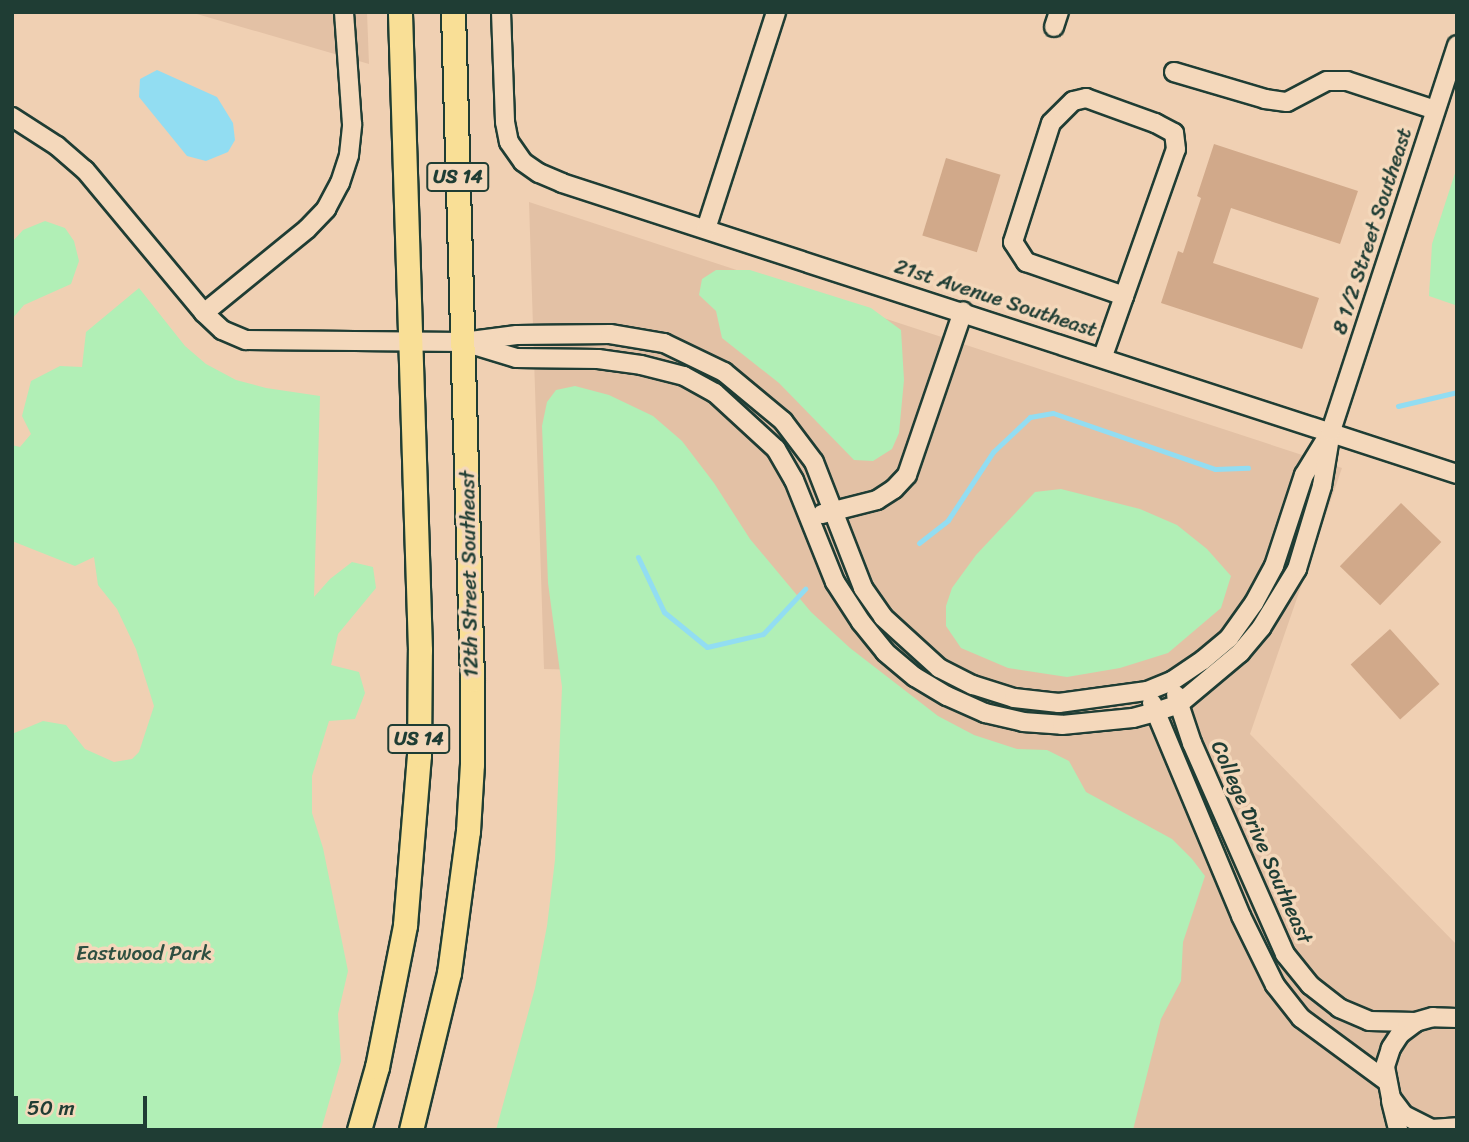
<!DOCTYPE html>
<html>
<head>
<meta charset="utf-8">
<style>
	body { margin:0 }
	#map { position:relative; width:1469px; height:1142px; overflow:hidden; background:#f0d0b3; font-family:Sriracha,sans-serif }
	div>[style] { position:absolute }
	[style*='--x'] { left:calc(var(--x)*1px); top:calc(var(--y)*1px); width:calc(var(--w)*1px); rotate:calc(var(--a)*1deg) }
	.built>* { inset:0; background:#e3c1a5 }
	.green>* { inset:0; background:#b1efb6 }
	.water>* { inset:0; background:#92ddf2 }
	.stream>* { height:5px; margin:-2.5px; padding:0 2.5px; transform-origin:2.5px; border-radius:2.5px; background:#92ddf2 }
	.building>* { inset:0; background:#d1a98a; transform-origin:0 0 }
	.roads { filter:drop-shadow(2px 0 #1f3d34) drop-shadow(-2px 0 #1f3d34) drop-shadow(0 2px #1f3d34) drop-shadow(0 -2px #1f3d34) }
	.minor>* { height:18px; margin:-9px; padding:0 9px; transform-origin:9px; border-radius:9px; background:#f4d8bb }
	.major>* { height:23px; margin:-11.5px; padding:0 11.5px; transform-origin:11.5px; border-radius:11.5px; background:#f9df96 }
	span { translate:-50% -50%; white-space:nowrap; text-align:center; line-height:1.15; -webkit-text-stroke:7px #f4d8bb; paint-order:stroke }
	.shield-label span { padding:2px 5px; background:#f4d8bb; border:2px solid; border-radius:5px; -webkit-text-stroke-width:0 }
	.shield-label { font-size:19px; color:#1f3d34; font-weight:700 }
	.street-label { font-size:21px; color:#1f3d34 }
	.park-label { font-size:21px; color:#2e4f41 }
	.frame { position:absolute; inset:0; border:14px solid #1f3d34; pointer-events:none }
	.scale { position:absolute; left:14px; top:1096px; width:133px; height:32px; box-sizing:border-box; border:4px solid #1f3d34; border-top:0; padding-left:9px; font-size:21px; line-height:24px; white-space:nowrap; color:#1f3d34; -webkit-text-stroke:5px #f4d8bb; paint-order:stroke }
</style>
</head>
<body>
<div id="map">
	<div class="built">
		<i style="clip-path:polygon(190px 12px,367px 12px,369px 64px)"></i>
		<i style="clip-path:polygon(529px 202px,1342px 468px,1250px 734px,1457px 945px,1457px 1130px,1081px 1130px,707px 673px,544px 669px)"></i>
	</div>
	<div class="green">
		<i style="clip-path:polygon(1457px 167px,1457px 304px,1455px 305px,1429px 296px,1432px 244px)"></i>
		<i style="clip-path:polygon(45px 221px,65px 228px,74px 241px,79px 261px,71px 284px,24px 305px,12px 319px,12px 242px,23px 230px)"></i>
		<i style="clip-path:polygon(716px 270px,750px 270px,871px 308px,901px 330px,904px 380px,899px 433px,892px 449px,873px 461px,854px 460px,779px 383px,722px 338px,716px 311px,699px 295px,702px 279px)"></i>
		<i style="clip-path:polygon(139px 288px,185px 346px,206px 364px,236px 380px,266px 388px,320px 396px,314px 597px,330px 579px,352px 562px,373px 567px,376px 588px,338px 634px,331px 665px,359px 672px,365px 693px,355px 719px,329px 721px,312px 776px,312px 813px,323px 848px,348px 971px,338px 1014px,341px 1061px,321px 1130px,12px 1130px,12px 734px,43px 721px,66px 725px,85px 749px,114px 762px,132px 759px,139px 752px,154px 706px,136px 649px,117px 609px,98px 585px,94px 557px,75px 566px,12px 541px,12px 445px,20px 447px,31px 434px,22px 416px,31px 381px,60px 366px,82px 367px,86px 332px)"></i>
		<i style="clip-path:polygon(575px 386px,609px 395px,653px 416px,682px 441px,714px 483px,750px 539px,811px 612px,850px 648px,938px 716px,974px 735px,1017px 749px,1047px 750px,1069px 761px,1086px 792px,1172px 839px,1192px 859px,1205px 876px,1183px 942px,1181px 981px,1161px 1019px,1133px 1130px,496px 1130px,535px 988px,547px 926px,555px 860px,562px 687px,548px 583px,542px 426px,547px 402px,556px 390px)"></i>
		<i style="clip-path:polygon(1061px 489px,1140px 509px,1177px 525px,1207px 549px,1231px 576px,1221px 608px,1168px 653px,1120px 668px,1067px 677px,1008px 668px,961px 648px,946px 626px,946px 606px,952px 588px,976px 555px,1035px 492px)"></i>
	</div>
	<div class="water">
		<i style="clip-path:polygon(157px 70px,217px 97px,233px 123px,235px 140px,228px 152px,206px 161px,187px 156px,139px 97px,140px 79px)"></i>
	</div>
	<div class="stream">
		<i style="--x:1398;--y:406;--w:61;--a:-13.3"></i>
		<i style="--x:919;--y:543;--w:37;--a:-38"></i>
		<i style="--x:948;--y:520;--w:82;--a:-56.5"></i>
		<i style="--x:993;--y:452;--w:51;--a:-43.4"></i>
		<i style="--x:1030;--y:417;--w:23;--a:-10"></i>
		<i style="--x:1053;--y:413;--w:171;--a:19.1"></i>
		<i style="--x:1215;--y:469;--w:33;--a:-2"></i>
		<i style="--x:638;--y:557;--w:61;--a:64.7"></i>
		<i style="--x:664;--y:612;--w:55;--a:39.1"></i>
		<i style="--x:707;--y:647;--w:57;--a:-13.1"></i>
		<i style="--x:763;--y:634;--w:62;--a:-47"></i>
	</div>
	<div class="building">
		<i style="clip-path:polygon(1214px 144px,1358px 191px,1340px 244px,1231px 208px,1213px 263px,1319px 298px,1302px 349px,1161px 303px,1178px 251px,1183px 253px,1201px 198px,1197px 196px)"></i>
		<i style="left:946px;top:158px;width:57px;height:81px;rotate:17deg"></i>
		<i style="left:1401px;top:503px;width:56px;height:88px;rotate:44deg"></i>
		<i style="left:1390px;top:629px;width:74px;height:53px;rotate:48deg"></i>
	</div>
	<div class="roads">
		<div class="minor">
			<i style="--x:501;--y:12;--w:110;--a:87.9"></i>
			<i style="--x:505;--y:122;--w:20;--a:79"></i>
			<i style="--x:509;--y:142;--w:24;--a:55"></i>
			<i style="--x:523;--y:162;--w:19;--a:35"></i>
			<i style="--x:539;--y:173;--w:25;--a:23"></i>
			<i style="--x:562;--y:183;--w:941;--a:18.01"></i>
			<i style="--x:1054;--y:27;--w:16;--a:-72"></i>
			<i style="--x:1174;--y:72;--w:95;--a:16.5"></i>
			<i style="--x:1265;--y:99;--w:22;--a:8"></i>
			<i style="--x:1287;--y:102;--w:45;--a:-27.7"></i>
			<i style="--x:1327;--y:81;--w:20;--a:0"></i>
			<i style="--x:1347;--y:81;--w:93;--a:18.2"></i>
			<i style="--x:12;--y:117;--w:54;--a:32.8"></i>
			<i style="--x:57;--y:146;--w:37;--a:41"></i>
			<i style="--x:85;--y:170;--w:186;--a:50.2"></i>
			<i style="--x:204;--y:313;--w:25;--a:43"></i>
			<i style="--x:222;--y:330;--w:26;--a:23"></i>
			<i style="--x:246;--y:340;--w:217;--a:0.5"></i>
			<i style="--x:463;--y:342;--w:54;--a:-7.4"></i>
			<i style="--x:517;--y:335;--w:93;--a:-0.6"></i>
			<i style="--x:610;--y:334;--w:55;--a:9.5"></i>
			<i style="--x:664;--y:343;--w:67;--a:25.8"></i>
			<i style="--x:724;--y:372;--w:77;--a:39.7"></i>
			<i style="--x:783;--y:421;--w:51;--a:52.9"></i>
			<i style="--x:814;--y:462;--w:135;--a:68.7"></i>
			<i style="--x:863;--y:588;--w:35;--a:55"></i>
			<i style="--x:883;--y:617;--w:76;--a:42.3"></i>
			<i style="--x:939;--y:668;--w:38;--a:27"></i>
			<i style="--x:973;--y:685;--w:43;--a:17.6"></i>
			<i style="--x:1014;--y:698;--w:45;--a:6.3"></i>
			<i style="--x:1059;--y:703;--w:89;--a:-7.8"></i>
			<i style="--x:1147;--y:691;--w:27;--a:-22"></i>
			<i style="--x:1172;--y:681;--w:37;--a:-34"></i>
			<i style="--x:1203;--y:660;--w:34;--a:-40"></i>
			<i style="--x:1229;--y:638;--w:43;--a:-54.5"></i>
			<i style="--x:1254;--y:603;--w:42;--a:-61.6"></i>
			<i style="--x:1274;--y:566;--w:96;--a:-71.8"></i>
			<i style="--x:1304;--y:475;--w:52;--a:-58.5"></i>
			<i style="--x:706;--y:229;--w:228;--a:-72.1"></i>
			<i style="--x:204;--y:313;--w:133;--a:-39.2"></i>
			<i style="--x:307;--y:229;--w:28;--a:-46"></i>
			<i style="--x:326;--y:209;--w:30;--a:-62"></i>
			<i style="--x:340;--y:183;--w:29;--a:-72"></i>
			<i style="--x:349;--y:155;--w:31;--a:-84"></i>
			<i style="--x:352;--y:124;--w:112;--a:-94.1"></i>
			<i style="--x:470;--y:344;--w:48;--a:16.9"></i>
			<i style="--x:516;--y:358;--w:82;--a:0.7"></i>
			<i style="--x:598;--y:359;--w:43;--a:7.9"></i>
			<i style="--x:641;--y:365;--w:44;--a:14.3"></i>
			<i style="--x:684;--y:376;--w:35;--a:29"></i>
			<i style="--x:715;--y:393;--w:83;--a:42.6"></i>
			<i style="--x:776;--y:449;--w:36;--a:60"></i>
			<i style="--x:794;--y:480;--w:110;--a:68.1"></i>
			<i style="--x:835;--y:582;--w:48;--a:57"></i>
			<i style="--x:861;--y:622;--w:38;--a:51"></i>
			<i style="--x:885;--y:652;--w:39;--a:40"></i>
			<i style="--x:915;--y:677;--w:37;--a:31"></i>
			<i style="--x:947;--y:696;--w:42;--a:24.1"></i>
			<i style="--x:985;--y:713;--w:39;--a:13"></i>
			<i style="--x:1023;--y:722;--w:39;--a:4"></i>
			<i style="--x:1062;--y:725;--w:71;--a:-5.6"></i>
			<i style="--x:1133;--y:718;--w:23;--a:-15"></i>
			<i style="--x:1155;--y:712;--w:25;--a:-18"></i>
			<i style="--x:1179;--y:704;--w:80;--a:-39.9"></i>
			<i style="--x:1240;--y:653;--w:33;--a:-50"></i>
			<i style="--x:1261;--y:628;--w:69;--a:-58.6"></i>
			<i style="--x:1297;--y:569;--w:87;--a:-73.2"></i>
			<i style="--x:1322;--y:486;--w:56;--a:-80.7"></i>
			<i style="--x:1331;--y:431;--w:406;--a:-71.9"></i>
			<i style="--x:1103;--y:356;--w:219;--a:-70.6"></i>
			<i style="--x:1176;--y:149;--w:16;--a:-97"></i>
			<i style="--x:1174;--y:133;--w:21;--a:-152"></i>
			<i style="--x:1155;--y:123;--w:73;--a:-160.1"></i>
			<i style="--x:1086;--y:98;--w:13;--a:167"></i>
			<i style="--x:1073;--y:101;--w:31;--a:135"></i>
			<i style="--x:1051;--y:123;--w:125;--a:107.7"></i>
			<i style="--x:1013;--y:242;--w:24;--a:57"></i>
			<i style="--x:1026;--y:262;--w:104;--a:19.1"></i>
			<i style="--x:822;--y:514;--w:57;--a:-14.3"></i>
			<i style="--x:877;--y:500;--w:20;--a:-33"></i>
			<i style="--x:894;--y:489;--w:19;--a:-47"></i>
			<i style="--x:907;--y:475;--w:173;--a:-71.1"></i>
			<i style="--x:1176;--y:695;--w:51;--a:71.6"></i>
			<i style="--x:1192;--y:743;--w:231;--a:66.2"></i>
			<i style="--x:1285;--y:954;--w:40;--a:51"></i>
			<i style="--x:1310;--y:985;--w:37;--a:38"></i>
			<i style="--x:1339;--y:1008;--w:33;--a:23"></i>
			<i style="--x:1369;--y:1021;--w:47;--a:1.2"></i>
			<i style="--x:1152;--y:703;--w:231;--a:67.3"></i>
			<i style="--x:1241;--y:916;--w:77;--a:63.8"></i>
			<i style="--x:1275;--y:985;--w:42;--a:51.8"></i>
			<i style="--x:1301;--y:1018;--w:104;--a:36.4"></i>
			<i style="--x:1457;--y:1018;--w:24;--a:-178"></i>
			<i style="--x:1433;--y:1017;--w:18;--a:164"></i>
			<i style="--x:1416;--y:1022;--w:20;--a:143"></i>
			<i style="--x:1400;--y:1034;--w:17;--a:123"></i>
			<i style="--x:1391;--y:1048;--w:20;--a:108"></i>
			<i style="--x:1385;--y:1067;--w:32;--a:79"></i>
			<i style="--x:1391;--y:1098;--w:21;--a:53"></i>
			<i style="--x:1404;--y:1115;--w:30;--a:27"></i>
			<i style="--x:1431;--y:1129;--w:26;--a:-4"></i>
			<i style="--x:1391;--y:1101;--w:30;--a:76"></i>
		</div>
		<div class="major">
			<i style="--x:359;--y:1130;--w:66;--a:-74.1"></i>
			<i style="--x:377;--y:1067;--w:145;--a:-78.8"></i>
			<i style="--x:405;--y:925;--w:171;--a:-85.3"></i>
			<i style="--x:419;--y:755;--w:105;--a:-89.5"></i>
			<i style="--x:420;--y:650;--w:638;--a:-91.8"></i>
			<i style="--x:411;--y:1130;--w:162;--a:-76.4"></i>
			<i style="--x:449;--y:973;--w:143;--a:-82.4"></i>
			<i style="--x:468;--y:831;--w:67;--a:-86.6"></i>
			<i style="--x:472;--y:764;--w:84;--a:-90"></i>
			<i style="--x:472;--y:680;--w:668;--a:-91.63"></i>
		</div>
	</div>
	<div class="shield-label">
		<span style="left:458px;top:177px">US 14</span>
		<span style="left:419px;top:739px">US 14</span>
	</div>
	<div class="street-label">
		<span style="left:1372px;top:231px;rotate:-72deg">8 1/2 Street Southeast</span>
		<span style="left:996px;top:298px;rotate:18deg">21st Avenue Southeast</span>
		<span style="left:469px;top:574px;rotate:-91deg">12th Street Southeast</span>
		<span style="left:1262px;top:842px;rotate:66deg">College Drive Southeast</span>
	</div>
	<div class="park-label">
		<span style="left:144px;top:953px">Eastwood Park</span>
	</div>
	<div class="frame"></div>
	<div class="scale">50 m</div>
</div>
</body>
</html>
